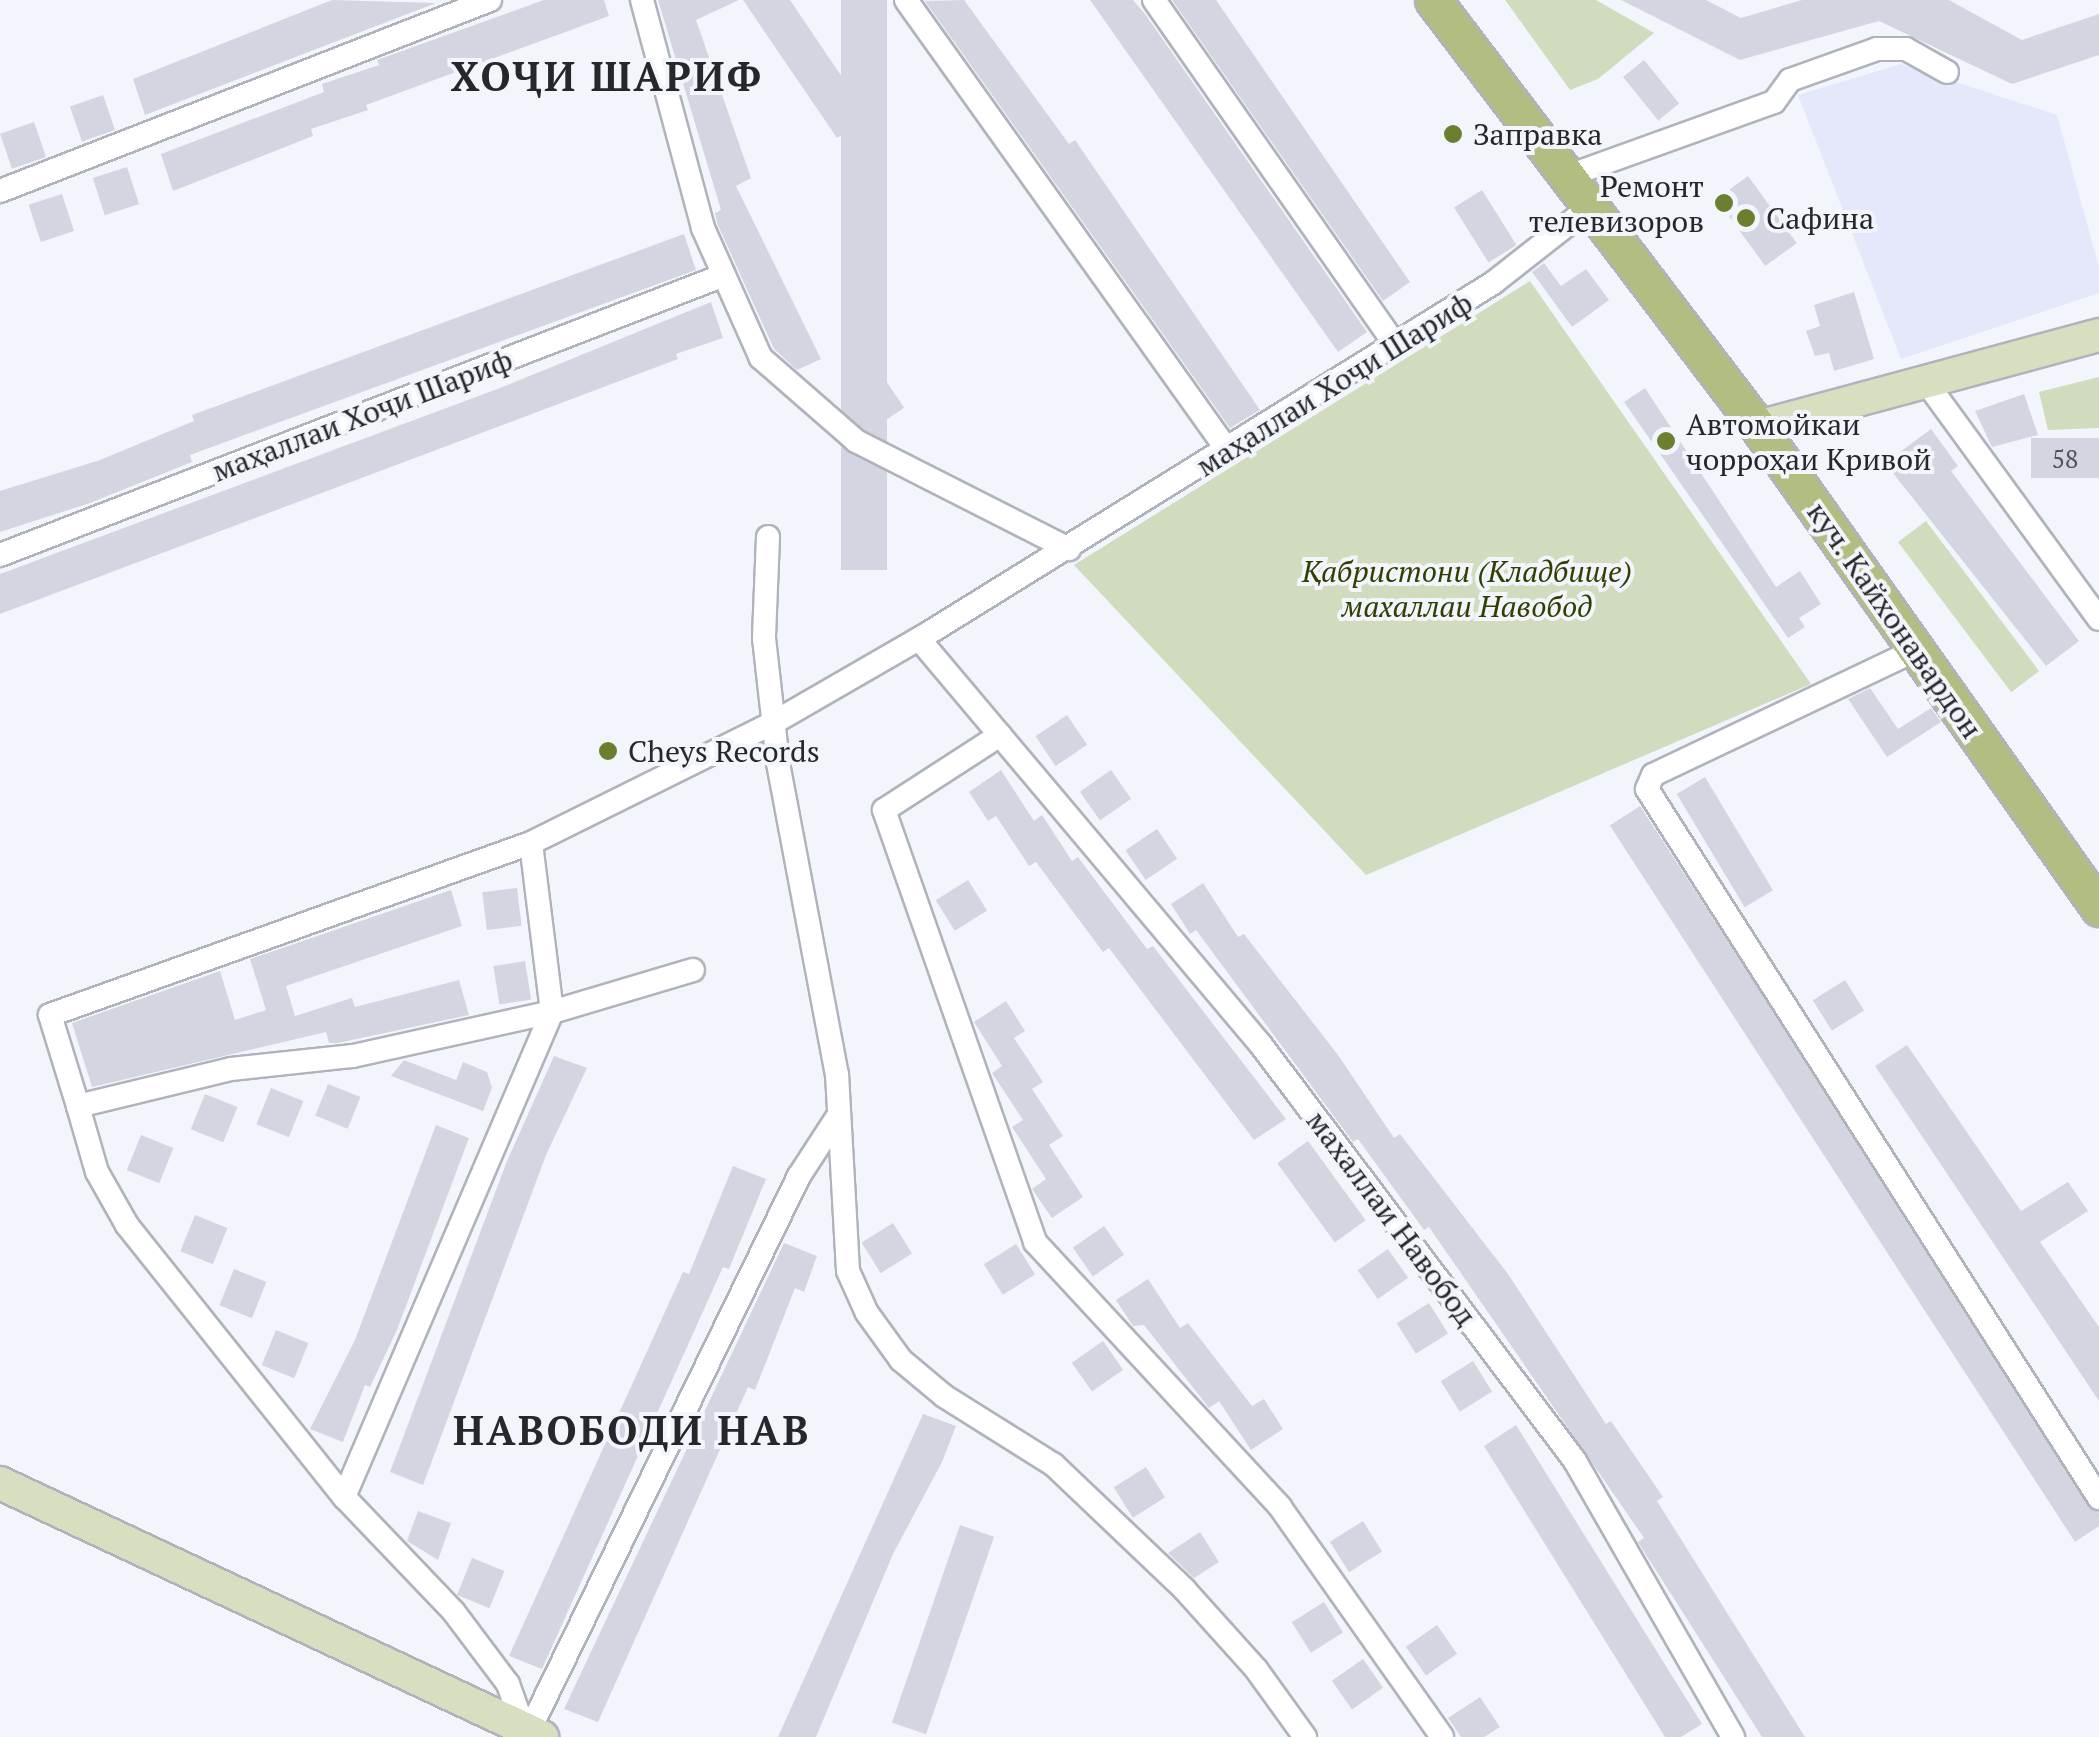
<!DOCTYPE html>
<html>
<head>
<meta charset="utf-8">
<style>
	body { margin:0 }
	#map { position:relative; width:2099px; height:1737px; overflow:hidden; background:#f3f5fd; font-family:"PT Serif",serif }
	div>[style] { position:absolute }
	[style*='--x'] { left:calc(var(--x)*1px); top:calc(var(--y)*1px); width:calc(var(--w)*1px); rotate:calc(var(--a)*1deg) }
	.built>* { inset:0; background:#e4e8fa }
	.green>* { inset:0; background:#d1dbbd; transform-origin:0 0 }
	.building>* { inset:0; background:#d3d6e0; transform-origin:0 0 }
	.roads { filter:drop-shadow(2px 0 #b0b3bc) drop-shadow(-2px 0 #b0b3bc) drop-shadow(0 2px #b0b3bc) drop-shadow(0 -2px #b0b3bc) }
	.street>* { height:22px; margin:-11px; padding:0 11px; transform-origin:11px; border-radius:11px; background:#fff }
	.secondary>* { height:32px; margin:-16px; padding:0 16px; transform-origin:16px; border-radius:16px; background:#d8dfc0 }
	.primary>* { height:35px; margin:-17.5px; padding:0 17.5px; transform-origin:17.5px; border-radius:17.5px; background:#b0be82 }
	.dots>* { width:28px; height:28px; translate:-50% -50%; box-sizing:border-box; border:5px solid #f3f5fd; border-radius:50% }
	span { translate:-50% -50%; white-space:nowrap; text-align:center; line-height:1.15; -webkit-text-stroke:8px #f3f5fd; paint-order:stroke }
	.number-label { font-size:25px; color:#515358 }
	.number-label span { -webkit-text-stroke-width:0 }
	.poi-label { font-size:30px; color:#26272b }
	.left { translate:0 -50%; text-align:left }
	.right { translate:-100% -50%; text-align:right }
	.street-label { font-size:30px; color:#26272b }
	.park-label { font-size:30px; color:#323f00; font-style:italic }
	.district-label { font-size:40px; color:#26272b; font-weight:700; letter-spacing:2.5px }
</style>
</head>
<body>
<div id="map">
	<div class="built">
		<i style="clip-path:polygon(1901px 64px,2057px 115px,2099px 267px,2099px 293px,1901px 359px,1798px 95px)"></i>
	</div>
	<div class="green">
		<i style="clip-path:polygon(1505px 0,1596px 0,1654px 33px,1598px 79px,1570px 90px)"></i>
		<i style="clip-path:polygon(1530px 281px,1811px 684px,1366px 875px,1074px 565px)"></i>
		<i style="clip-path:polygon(2099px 377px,2099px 428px,2048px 430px,2039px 392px)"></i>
		<i style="left:1926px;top:521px;width:188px;height:35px;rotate:53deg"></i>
	</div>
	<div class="building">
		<i style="clip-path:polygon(332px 0,436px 3px,145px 115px,133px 79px)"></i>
		<i style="clip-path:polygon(544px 0,604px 0,609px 16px,366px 105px,368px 110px,311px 129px,313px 136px,173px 191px,161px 154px,324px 92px,322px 84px,379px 65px,377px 60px)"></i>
		<i style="clip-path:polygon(658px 0,739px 0,696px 20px,751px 178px,736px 186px,821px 359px,797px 370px,774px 349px,717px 223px,715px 213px,721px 210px)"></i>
		<i style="clip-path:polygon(743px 0,790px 0,869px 117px,837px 138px)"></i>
		<i style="left:841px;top:0;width:46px;height:570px"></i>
		<i style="clip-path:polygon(964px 0,1069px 144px,1075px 140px,1260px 410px,1230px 428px,925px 1px)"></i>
		<i style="clip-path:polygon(1090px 0,1133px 0,1145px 14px,1367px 332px,1338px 352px)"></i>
		<i style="clip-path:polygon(1172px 0,1216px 0,1410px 282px,1383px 301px)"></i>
		<i style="clip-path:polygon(1621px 0,1706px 0,1741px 18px,1802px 0,1949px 0,2022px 40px,2099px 14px,2099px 55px,2012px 84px,1879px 21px,1740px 60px)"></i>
		<i style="left:1644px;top:60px;width:56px;height:27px;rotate:51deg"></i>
		<i style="left:103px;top:95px;width:37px;height:35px;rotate:71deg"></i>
		<i style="left:34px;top:122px;width:37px;height:36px;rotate:71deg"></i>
		<i style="left:127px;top:167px;width:39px;height:36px;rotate:72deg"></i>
		<i style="left:1748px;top:176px;width:83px;height:39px;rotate:54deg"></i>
		<i style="left:1482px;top:190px;width:65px;height:33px;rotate:58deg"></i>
		<i style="left:62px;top:194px;width:39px;height:35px;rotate:72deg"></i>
		<i style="clip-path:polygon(684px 234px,696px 270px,190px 455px,192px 462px,90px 503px,0 532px,0 491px,100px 460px,194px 421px,192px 415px)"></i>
		<i style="clip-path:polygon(1544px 263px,1561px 286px,1586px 269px,1609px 300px,1572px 327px,1532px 272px)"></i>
		<i style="clip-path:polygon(1854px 292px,1874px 359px,1834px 371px,1829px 353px,1815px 356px,1806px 331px,1820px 326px,1814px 305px)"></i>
		<i style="clip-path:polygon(711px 302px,723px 338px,676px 354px,678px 359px,0 614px,0 574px,500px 388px)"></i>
		<i style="left:884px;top:378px;width:36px;height:38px;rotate:56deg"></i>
		<i style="clip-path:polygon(1645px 388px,1776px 587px,1800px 571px,1821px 604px,1799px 618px,1805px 627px,1788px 638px,1624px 402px)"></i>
		<i style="clip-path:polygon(2024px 394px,2038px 435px,1992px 447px,1975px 411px)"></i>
		<i style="clip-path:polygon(1931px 429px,1958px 466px,1951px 471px,2079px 641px,2046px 666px,1885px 463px)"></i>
		<i style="left:2099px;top:438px;width:40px;height:68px;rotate:90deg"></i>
		<i style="clip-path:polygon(1870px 688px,1898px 729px,1931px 708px,1941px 722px,1887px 757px,1848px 699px)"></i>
		<i style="left:1067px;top:715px;width:36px;height:38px;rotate:56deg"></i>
		<i style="clip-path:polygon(1001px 770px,1034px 821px,1042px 815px,1072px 861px,1078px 857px,1147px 949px,1153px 946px,1286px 1119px,1254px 1140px,1109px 948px,1103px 952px,1036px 862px,1029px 866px,996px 816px,988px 821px,969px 792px)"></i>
		<i style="left:1111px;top:770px;width:35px;height:38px;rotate:55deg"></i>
		<i style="left:1705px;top:777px;width:132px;height:33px;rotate:59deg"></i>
		<i style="left:1640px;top:806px;width:854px;height:36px;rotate:57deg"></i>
		<i style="left:1157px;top:829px;width:36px;height:38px;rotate:56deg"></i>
		<i style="left:968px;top:880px;width:36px;height:38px;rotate:58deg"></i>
		<i style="clip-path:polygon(1203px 883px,1238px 937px,1244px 934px,1338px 1055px,1394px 1138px,1400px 1134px,1508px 1274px,1606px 1424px,1611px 1421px,1663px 1497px,1657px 1501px,1805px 1737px,1762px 1737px,1643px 1550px,1638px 1542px,1644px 1538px,1429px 1227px,1424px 1230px,1358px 1139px,1353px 1142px,1196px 930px,1190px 934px,1171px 904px)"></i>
		<i style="left:517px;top:888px;width:38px;height:35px;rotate:83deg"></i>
		<i style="clip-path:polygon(451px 890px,462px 926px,286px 986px,295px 1016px,352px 998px,355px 1007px,459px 980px,469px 1015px,338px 1043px,329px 1043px,326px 1032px,92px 1087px,72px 1023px,220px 971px,235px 1020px,266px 1010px,250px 959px)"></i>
		<i style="left:525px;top:961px;width:39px;height:32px;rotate:81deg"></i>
		<i style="left:1845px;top:980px;width:36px;height:38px;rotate:58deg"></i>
		<i style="clip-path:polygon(1006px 1001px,1025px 1031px,1014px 1038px,1043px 1082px,1032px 1089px,1063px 1136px,1049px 1145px,1083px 1197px,1052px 1218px,1032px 1189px,1046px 1179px,1012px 1127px,1023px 1120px,992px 1073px,1002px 1066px,974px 1022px)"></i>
		<i style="clip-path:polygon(1907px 1045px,2021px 1211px,2068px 1182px,2088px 1211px,2040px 1242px,2099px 1327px,2099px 1401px,1875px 1066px)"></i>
		<i style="clip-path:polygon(554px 1056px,587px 1068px,546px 1155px,423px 1485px,390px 1472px,507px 1161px)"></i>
		<i style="clip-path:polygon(404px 1060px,456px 1080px,463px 1062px,487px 1072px,492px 1088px,483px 1111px,391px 1076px)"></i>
		<i style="left:328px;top:1084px;width:35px;height:34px;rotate:22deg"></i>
		<i style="left:271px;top:1088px;width:35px;height:39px;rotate:22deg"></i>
		<i style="left:205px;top:1094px;width:35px;height:38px;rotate:22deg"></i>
		<i style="clip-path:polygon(436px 1125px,469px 1138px,397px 1330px,370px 1387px,365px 1385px,343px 1442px,310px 1429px,355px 1340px)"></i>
		<i style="left:141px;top:1135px;width:35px;height:38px;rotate:22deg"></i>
		<i style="left:1308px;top:1141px;width:98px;height:38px;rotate:54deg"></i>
		<i style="clip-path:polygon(733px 1166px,766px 1179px,729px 1269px,723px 1267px,542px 1669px,509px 1656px,683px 1272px,689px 1274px)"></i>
		<i style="left:195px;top:1215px;width:35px;height:39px;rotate:22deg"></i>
		<i style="left:893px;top:1223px;width:36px;height:37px;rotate:58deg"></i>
		<i style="left:1104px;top:1226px;width:35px;height:38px;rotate:55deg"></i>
		<i style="clip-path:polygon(784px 1243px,817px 1256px,804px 1292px,795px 1288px,755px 1390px,748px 1387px,598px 1722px,564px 1709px)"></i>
		<i style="left:1016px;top:1244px;width:36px;height:38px;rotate:58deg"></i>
		<i style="left:1388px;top:1249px;width:35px;height:37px;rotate:55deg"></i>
		<i style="left:234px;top:1269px;width:35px;height:39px;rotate:22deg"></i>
		<i style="clip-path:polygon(1148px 1279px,1180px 1328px,1188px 1323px,1252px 1406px,1264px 1399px,1283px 1429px,1251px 1450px,1219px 1401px,1209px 1408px,1144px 1325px,1133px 1326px,1116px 1300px)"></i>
		<i style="left:1429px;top:1303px;width:36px;height:38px;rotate:58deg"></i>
		<i style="left:276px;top:1330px;width:35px;height:38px;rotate:22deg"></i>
		<i style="left:1103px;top:1341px;width:35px;height:38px;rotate:55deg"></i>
		<i style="left:1473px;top:1361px;width:36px;height:38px;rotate:58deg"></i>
		<i style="clip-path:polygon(923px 1414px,956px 1426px,942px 1462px,893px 1554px,816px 1737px,778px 1737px)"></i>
		<i style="clip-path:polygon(1516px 1425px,1702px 1724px,1681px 1737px,1665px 1737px,1484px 1446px)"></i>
		<i style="left:1146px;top:1467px;width:36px;height:38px;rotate:58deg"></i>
		<i style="clip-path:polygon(418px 1511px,451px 1523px,438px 1560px,407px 1541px)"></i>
		<i style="left:1363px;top:1521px;width:36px;height:39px;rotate:58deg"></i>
		<i style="left:960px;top:1525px;width:36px;height:209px;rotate:19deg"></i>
		<i style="clip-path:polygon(1200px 1532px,1219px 1562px,1194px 1578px,1168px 1553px)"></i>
		<i style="left:472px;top:1558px;width:35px;height:40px;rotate:22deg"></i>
		<i style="left:1324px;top:1602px;width:36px;height:38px;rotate:58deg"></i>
		<i style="left:1437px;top:1625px;width:35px;height:38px;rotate:55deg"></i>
		<i style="left:1363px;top:1659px;width:35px;height:38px;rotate:55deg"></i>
		<i style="clip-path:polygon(1480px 1697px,1500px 1727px,1484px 1737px,1461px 1737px,1448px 1718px)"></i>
	</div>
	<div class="roads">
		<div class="street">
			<i style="--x:642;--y:0;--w:236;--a:75"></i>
			<i style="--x:703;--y:228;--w:142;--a:66"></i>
			<i style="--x:761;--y:358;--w:126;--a:41.1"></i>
			<i style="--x:856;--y:441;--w:239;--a:26.9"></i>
			<i style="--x:906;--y:0;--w:554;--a:54.47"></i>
			<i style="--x:1154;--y:0;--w:421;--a:55"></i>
			<i style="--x:1568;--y:176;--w:219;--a:-19.8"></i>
			<i style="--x:1774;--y:102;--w:27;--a:-54"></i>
			<i style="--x:1790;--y:80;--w:92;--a:-19.6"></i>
			<i style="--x:1877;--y:49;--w:29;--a:0"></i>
			<i style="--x:1906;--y:49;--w:47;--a:29.3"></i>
			<i style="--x:0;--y:191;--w:526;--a:-21.3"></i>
			<i style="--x:1590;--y:207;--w:123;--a:141.9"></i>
			<i style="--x:1493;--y:283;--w:675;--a:148.19"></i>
			<i style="--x:919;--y:639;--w:531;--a:49.89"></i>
			<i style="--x:1261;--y:1045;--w:521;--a:52.95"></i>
			<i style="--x:1575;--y:1461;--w:318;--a:60.2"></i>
			<i style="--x:1926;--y:382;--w:293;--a:53.9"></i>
			<i style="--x:768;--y:537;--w:101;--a:92.3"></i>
			<i style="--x:764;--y:638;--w:126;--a:83.6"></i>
			<i style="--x:778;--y:763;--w:317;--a:79.3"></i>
			<i style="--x:837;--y:1074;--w:197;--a:86.8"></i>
			<i style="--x:848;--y:1271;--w:46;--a:65.7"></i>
			<i style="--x:867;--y:1313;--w:58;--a:54.1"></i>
			<i style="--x:901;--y:1360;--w:56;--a:39.9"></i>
			<i style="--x:944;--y:1396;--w:130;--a:32.1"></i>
			<i style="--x:1054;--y:1465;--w:180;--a:43.6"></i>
			<i style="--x:1184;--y:1589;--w:108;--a:48"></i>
			<i style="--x:1256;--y:1669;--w:84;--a:54.2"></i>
			<i style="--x:0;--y:555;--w:776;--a:-21.14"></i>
			<i style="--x:1916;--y:650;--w:291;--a:154.6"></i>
			<i style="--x:1653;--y:775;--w:15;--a:113"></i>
			<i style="--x:1647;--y:789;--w:841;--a:57.48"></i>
			<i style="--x:1000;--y:735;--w:138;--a:147.1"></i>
			<i style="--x:884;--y:810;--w:458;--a:70.7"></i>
			<i style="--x:1035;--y:1242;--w:361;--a:47.2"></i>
			<i style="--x:1280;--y:1507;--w:281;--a:54.8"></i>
			<i style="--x:78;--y:1106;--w:95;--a:-107.1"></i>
			<i style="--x:50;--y:1015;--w:511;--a:-19.68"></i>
			<i style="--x:344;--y:1497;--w:348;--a:-128.6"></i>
			<i style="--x:127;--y:1225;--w:61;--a:-119.5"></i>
			<i style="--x:97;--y:1172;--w:69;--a:-106.1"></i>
			<i style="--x:78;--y:1106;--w:157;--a:-13.6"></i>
			<i style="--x:231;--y:1069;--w:123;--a:-6.1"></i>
			<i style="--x:353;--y:1056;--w:204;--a:-12.5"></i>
			<i style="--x:552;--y:1012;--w:147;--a:-16.6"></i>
			<i style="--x:524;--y:1729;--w:48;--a:-109.6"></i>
			<i style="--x:508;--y:1684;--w:90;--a:-126.9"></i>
			<i style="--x:454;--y:1612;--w:159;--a:-133.7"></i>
			<i style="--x:344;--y:1497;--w:528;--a:-66.79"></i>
			<i style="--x:552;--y:1012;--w:170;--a:-97.1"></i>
			<i style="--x:531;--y:843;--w:270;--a:-26.4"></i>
			<i style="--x:773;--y:723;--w:178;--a:-30"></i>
			<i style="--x:529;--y:1731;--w:617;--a:-64.06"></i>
			<i style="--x:799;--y:1176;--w:72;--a:-57"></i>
		</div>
		<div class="secondary">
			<i style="--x:1758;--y:427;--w:353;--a:-15.1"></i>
			<i style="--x:0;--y:1483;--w:599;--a:25.11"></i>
		</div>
		<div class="primary">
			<i style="--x:1433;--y:0;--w:537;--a:52.72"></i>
			<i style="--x:1758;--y:427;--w:590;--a:54.67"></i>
		</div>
	</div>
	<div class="dots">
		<i style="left:1453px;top:134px;background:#6c7f2f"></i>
		<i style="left:1724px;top:203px;background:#6c7f2f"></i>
		<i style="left:1746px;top:218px;background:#6c7f2f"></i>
		<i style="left:1666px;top:441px;background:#6c7f2f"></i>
		<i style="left:608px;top:751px;background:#6c7f2f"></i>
	</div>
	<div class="number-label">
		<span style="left:2065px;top:459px">58</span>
	</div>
	<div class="poi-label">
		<span class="left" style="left:1473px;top:134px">Заправка</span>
		<span class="right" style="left:1704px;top:203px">Ремонт<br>телевизоров</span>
		<span class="left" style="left:1766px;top:218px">Сафина</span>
		<span class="left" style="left:1686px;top:441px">Автомойкаи<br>чорроҳаи Кривой</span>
		<span class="left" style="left:628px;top:751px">Cheys Records</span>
	</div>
	<div class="street-label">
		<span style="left:1334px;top:384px;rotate:-32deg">маҳаллаи Хоҷи Шариф</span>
		<span style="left:362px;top:415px;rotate:-21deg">маҳаллаи Хоҷи Шариф</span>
		<span style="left:1895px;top:620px;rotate:55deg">куч. Кайхонавардон</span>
		<span style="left:1392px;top:1218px;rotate:53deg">махаллаи Навобод</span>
	</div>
	<div class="park-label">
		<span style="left:1467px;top:588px">Қабристони (Кладбище)<br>махаллаи Навобод</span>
	</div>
	<div class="district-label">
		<span style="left:607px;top:76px">ХОҶИ ШАРИФ</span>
		<span style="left:632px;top:1430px">НАВОБОДИ НАВ</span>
	</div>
</div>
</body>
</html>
